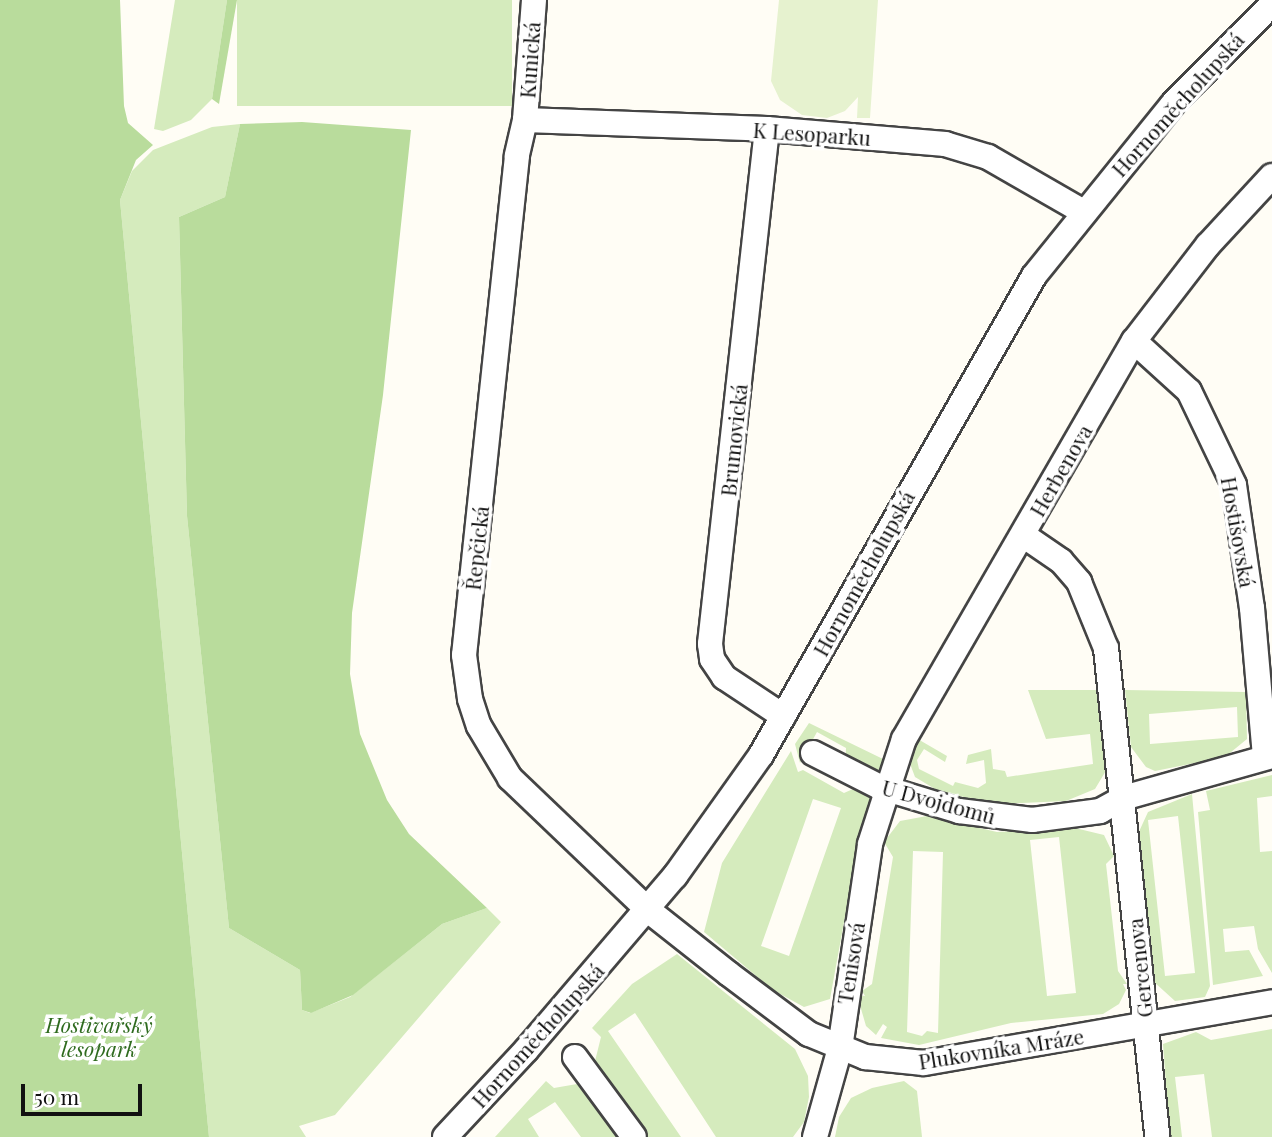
<!DOCTYPE html>
<html>
<head>
<meta charset="utf-8">
<style>
	body { margin:0 }
	#map { position:relative; width:1272px; height:1137px; overflow:hidden; background:#fffdf5; font-family:"Playfair Display",serif }
	div>[style] { position:absolute }
	[style*='--x'] { left:calc(var(--x)*1px); top:calc(var(--y)*1px); width:calc(var(--w)*1px); rotate:calc(var(--a)*1deg) }
	.green>* { inset:0; background:#d5ebbd; transform-origin:0 0 }
	.forest>* { inset:0; background:#b9dc9c }
	.pitch>* { inset:0; background:#e6f2cf }
	.roads { filter:drop-shadow(2px 0 #444) drop-shadow(-2px 0 #444) drop-shadow(0 2px #444) drop-shadow(0 -2px #444) }
	.minor>* { height:24px; margin:-12px; padding:0 12px; transform-origin:12px; border-radius:12px; background:#fff }
	span { translate:-50% -50%; white-space:nowrap; text-align:center; line-height:1.15; -webkit-text-stroke:7px #fff; paint-order:stroke }
	.street-label { font-size:21px; color:#111 }
	.park-label { font-size:21px; color:#2f6b1f; font-style:italic }
	.scale { position:absolute; left:21px; top:1084px; width:121px; height:32px; box-sizing:border-box; border:4px solid #111; border-top:0; padding-left:9px; font-size:21px; line-height:24px; white-space:nowrap; color:#111; -webkit-text-stroke:5px #fff; paint-order:stroke }
</style>
</head>
<body>
<div id="map">
	<div class="green">
		<i style="clip-path:polygon(175px 0,227px 0,212px 99px,191px 120px,163px 131px,154px 129px)"></i>
		<i style="left:237px;top:0;width:275px;height:106px"></i>
		<i style="clip-path:polygon(240px 124px,225px 197px,179px 217px,187px 516px,229px 928px,300px 970px,302px 1010px,310px 1013px,350px 997px,442px 924px,487px 908px,501px 922px,335px 1115px,299px 1126px,306px 1137px,209px 1137px,120px 200px,132px 171px,153px 150px,212px 127px)"></i>
		<i style="clip-path:polygon(1028px 690px,1101px 690px,1107px 769px,1095px 789px,1066px 801px,997px 804px,940px 792px,915px 777px,909px 761px,916px 738px,947px 756px,945px 762px,924px 749px,917px 760px,919px 769px,953px 786px,955px 782px,978px 788px,986px 783px,984px 760px,966px 764px,968px 755px,991px 749px,993px 769px,1005px 771px,1007px 777px,1093px 764px,1090px 734px,1046px 739px)"></i>
		<i style="clip-path:polygon(evenodd,1125px 690px,1246px 692px,1247px 739px,1225px 757px,1155px 771px,1146px 767px,1131px 747px,1125px 690px,1237px 707px,1238px 737px,1150px 744px,1149px 714px,1237px 707px)"></i>
		<i style="clip-path:polygon(evenodd,809px 723px,883px 759px,884px 764px,860px 834px,830px 999px,804px 1007px,773px 990px,704px 932px,722px 863px,791px 751px,798px 772px,803px 770px,844px 793px,853px 789px,853px 781px,845px 776px,846px 748px,817px 732px,800px 763px,795px 744px,809px 723px,813px 799px,841px 808px,789px 956px,761px 946px,813px 799px)"></i>
		<i style="clip-path:polygon(1272px 775px,1272px 796px,1257px 798px,1260px 852px,1272px 851px,1272px 973px,1258px 949px,1254px 926px,1223px 929px,1225px 952px,1249px 950px,1263px 976px,1213px 985px,1198px 812px,1210px 810px,1206px 791px)"></i>
		<i style="clip-path:polygon(evenodd,1192px 794px,1210px 986px,1205px 997px,1175px 1001px,1153px 981px,1137px 836px,1148px 812px,1192px 794px,1178px 816px,1195px 973px,1165px 976px,1148px 820px,1178px 816px)"></i>
		<i style="clip-path:polygon(evenodd,927px 816px,997px 832px,1075px 828px,1104px 835px,1114px 856px,1106px 864px,1118px 971px,1127px 984px,1123px 984px,1126px 990px,1119px 1004px,1103px 1014px,1011px 1023px,919px 1045px,881px 1038px,887px 1027px,883px 1024px,876px 1035px,866px 1026px,857px 995px,865px 996px,862px 991px,872px 984px,893px 857px,884px 842px,900px 821px,927px 816px,1059px 837px,1076px 993px,1047px 996px,1030px 840px,1059px 837px,927px 816px,913px 851px,943px 852px,938px 1033px,927px 1031px,922px 1036px,907px 1032px,913px 851px)"></i>
		<i style="clip-path:polygon(677px 954px,795px 1049px,808px 1076px,809px 1097px,804px 1122px,793px 1137px,716px 1137px,635px 1013px,608px 1031px,681px 1137px,648px 1137px,594px 1065px,601px 1037px,592px 1028px,632px 984px)"></i>
		<i style="clip-path:polygon(1272px 1029px,1272px 1137px,1212px 1137px,1204px 1074px,1175px 1077px,1182px 1137px,1170px 1137px,1163px 1044px,1196px 1032px,1211px 1040px)"></i>
		<i style="clip-path:polygon(546px 1081px,554px 1088px,577px 1084px,617px 1137px,581px 1137px,555px 1102px,528px 1119px,539px 1137px,495px 1137px)"></i>
		<i style="clip-path:polygon(904px 1081px,917px 1091px,922px 1137px,835px 1137px,839px 1117px,851px 1098px,872px 1088px)"></i>
	</div>
	<div class="forest">
		<i style="clip-path:polygon(0 0,120px 0,124px 106px,128px 123px,153px 145px,136px 160px,120px 200px,209px 1137px,0 1137px)"></i>
		<i style="clip-path:polygon(227px 0,237px 0,219px 104px,212px 99px)"></i>
		<i style="clip-path:polygon(302px 122px,411px 130px,383px 395px,352px 613px,350px 674px,360px 734px,387px 800px,409px 834px,487px 908px,442px 924px,353px 995px,311px 1013px,302px 1010px,300px 970px,229px 928px,187px 516px,179px 217px,225px 197px,240px 124px)"></i>
	</div>
	<div class="pitch">
		<i style="clip-path:polygon(779px 0,878px 0,870px 118px,857px 118px,858px 97px,845px 111px,827px 118px,802px 115px,780px 100px,771px 81px)"></i>
	</div>
	<div class="roads">
		<div class="minor">
			<i style="--x:534;--y:0;--w:120;--a:94.3"></i>
			<i style="--x:525;--y:120;--w:37;--a:103"></i>
			<i style="--x:517;--y:156;--w:502;--a:96.06"></i>
			<i style="--x:464;--y:655;--w:44;--a:82.2"></i>
			<i style="--x:470;--y:699;--w:28;--a:72"></i>
			<i style="--x:479;--y:726;--w:61;--a:59.2"></i>
			<i style="--x:510;--y:778;--w:191;--a:43.7"></i>
			<i style="--x:648;--y:910;--w:103;--a:38.3"></i>
			<i style="--x:729;--y:974;--w:100;--a:36.9"></i>
			<i style="--x:809;--y:1034;--w:61;--a:22.3"></i>
			<i style="--x:865;--y:1057;--w:59;--a:5.8"></i>
			<i style="--x:924;--y:1063;--w:353;--a:-9.9"></i>
			<i style="--x:525;--y:120;--w:242;--a:2.1"></i>
			<i style="--x:767;--y:129;--w:179;--a:4.8"></i>
			<i style="--x:945;--y:144;--w:45;--a:16.8"></i>
			<i style="--x:988;--y:157;--w:108;--a:29.9"></i>
			<i style="--x:767;--y:129;--w:518;--a:96.32"></i>
			<i style="--x:710;--y:644;--w:15;--a:82"></i>
			<i style="--x:712;--y:659;--w:22;--a:56"></i>
			<i style="--x:724;--y:677;--w:71;--a:33.5"></i>
			<i style="--x:1134;--y:341;--w:74;--a:42.3"></i>
			<i style="--x:1189;--y:391;--w:104;--a:64.4"></i>
			<i style="--x:1234;--y:485;--w:124;--a:81.7"></i>
			<i style="--x:1252;--y:608;--w:149;--a:85"></i>
			<i style="--x:1023;--y:535;--w:46;--a:34.4"></i>
			<i style="--x:1061;--y:561;--w:28;--a:49"></i>
			<i style="--x:1079;--y:582;--w:71;--a:67.8"></i>
			<i style="--x:1106;--y:648;--w:492;--a:84"></i>
			<i style="--x:813;--y:753;--w:75;--a:26.9"></i>
			<i style="--x:880;--y:787;--w:83;--a:16.9"></i>
			<i style="--x:959;--y:811;--w:74;--a:7"></i>
			<i style="--x:1032;--y:820;--w:69;--a:-7.5"></i>
			<i style="--x:1100;--y:811;--w:26;--a:-29"></i>
			<i style="--x:1123;--y:798;--w:155;--a:-15.7"></i>
			<i style="--x:575;--y:1057;--w:99;--a:53.6"></i>
			<i style="--x:445;--y:1137;--w:120;--a:-47"></i>
			<i style="--x:527;--y:1049;--w:228;--a:-49.5"></i>
			<i style="--x:675;--y:876;--w:148;--a:-54.6"></i>
			<i style="--x:761;--y:755;--w:551;--a:-60.32"></i>
			<i style="--x:1034;--y:276;--w:220;--a:-51.1"></i>
			<i style="--x:1172;--y:105;--w:142;--a:-45.3"></i>
			<i style="--x:815;--y:1137;--w:92;--a:-74.3"></i>
			<i style="--x:840;--y:1048;--w:206;--a:-81.6"></i>
			<i style="--x:870;--y:844;--w:110;--a:-72.1"></i>
			<i style="--x:904;--y:739;--w:460;--a:-60"></i>
			<i style="--x:1134;--y:341;--w:121;--a:-52.4"></i>
			<i style="--x:1208;--y:245;--w:94;--a:-47.2"></i>
		</div>
	</div>
	<div class="street-label">
		<span style="left:529px;top:60px;rotate:-86deg">Kunická</span>
		<span style="left:1177px;top:104px;rotate:-48deg">Hornoměcholupská</span>
		<span style="left:812px;top:133px;rotate:4deg">K Lesoparku</span>
		<span style="left:733px;top:440px;rotate:-84deg">Brumovická</span>
		<span style="left:1060px;top:470px;rotate:-60deg">Herbenova</span>
		<span style="left:1239px;top:532px;rotate:80deg">Hostišovská</span>
		<span style="left:476px;top:548px;rotate:-84deg">Řepčická</span>
		<span style="left:863px;top:573px;rotate:-61deg">Hornoměcholupská</span>
		<span style="left:939px;top:801px;rotate:15deg">U Dvojdomů</span>
		<span style="left:850px;top:963px;rotate:-81deg">Tenisová</span>
		<span style="left:1139px;top:968px;rotate:-96deg">Gercenova</span>
		<span style="left:537px;top:1035px;rotate:-48deg">Hornoměcholupská</span>
		<span style="left:1001px;top:1048px;rotate:-9deg">Plukovníka Mráze</span>
	</div>
	<div class="park-label">
		<span style="left:99px;top:1036px">Hostivařský<br>lesopark</span>
	</div>
	<div class="scale">50 m</div>
</div>
</body>
</html>
